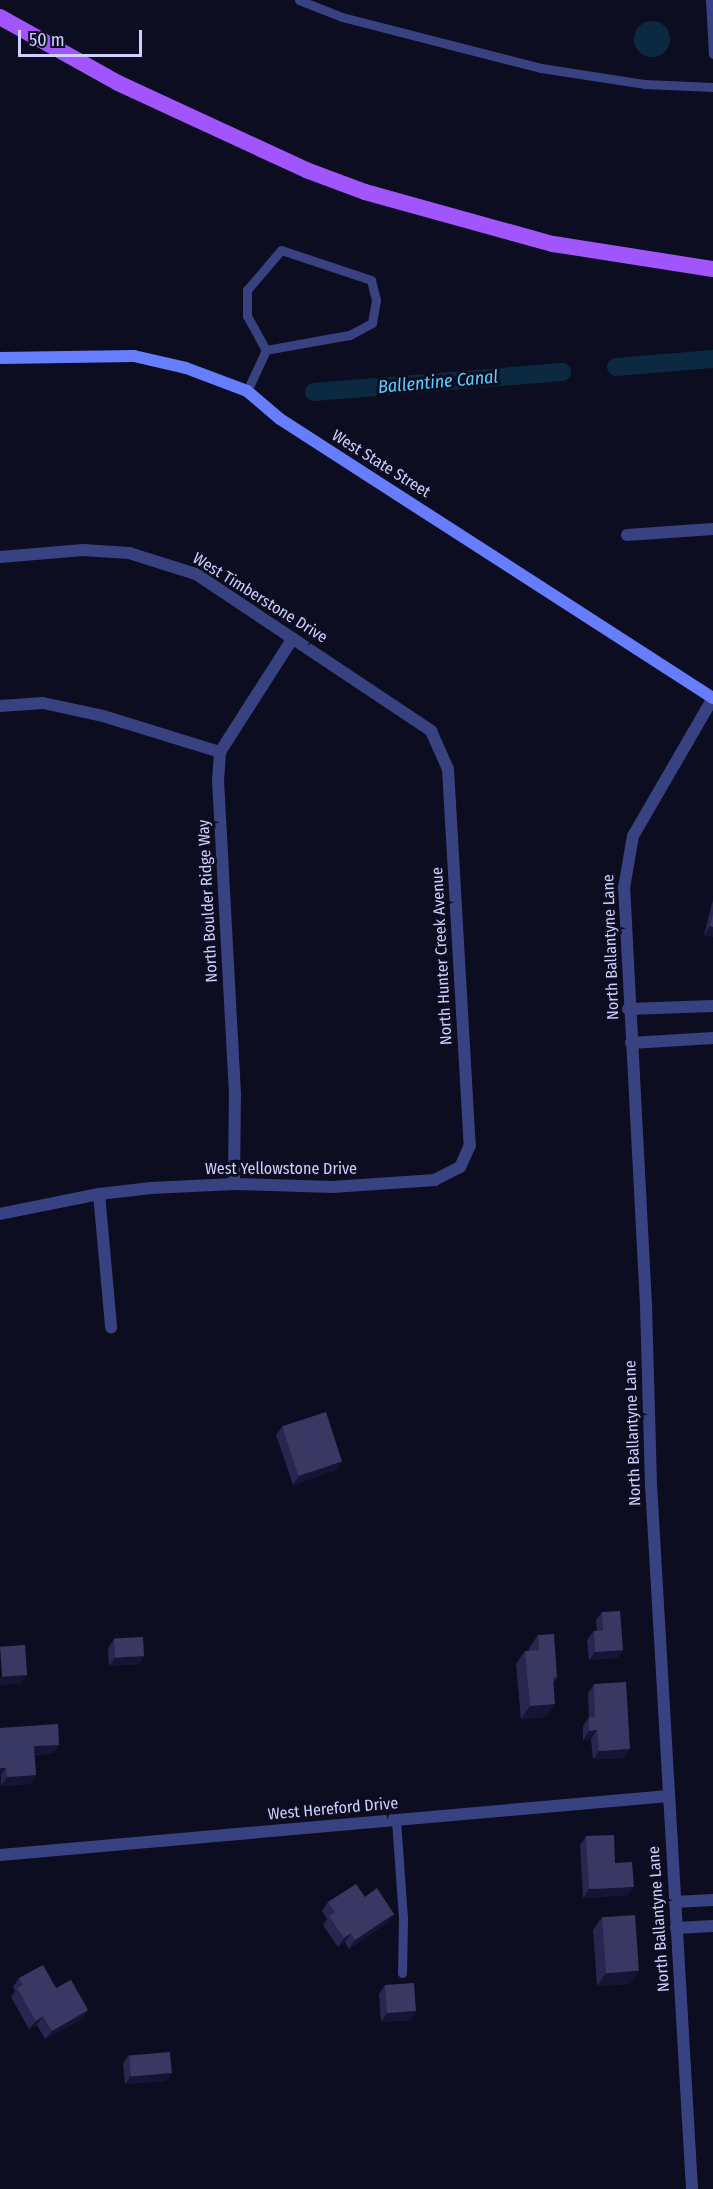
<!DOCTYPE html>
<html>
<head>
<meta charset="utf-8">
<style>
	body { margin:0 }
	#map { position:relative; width:713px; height:2189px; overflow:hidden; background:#0d0d21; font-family:"Fira Sans Condensed",sans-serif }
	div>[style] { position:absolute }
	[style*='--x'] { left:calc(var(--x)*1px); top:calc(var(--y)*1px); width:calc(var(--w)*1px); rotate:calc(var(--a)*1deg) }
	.water>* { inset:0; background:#0c2942 }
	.round { border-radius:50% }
	.canal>* { height:18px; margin:-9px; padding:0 9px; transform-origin:9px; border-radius:9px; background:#0c2942 }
	.service>* { height:9px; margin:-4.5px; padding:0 4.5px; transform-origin:4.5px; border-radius:4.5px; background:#394280 }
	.minor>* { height:12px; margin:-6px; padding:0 6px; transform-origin:6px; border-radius:6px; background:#394280 }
	.tertiary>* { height:12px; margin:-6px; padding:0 6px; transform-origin:6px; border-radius:6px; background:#394280 }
	.secondary>* { height:12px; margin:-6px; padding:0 6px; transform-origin:6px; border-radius:6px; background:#667dfe }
	.primary>* { height:16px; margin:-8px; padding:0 8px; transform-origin:8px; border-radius:8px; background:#a156fd }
	.wall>* { inset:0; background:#28264f }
	.shaded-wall>* { inset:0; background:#151435 }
	.building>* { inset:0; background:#393862; transform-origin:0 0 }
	span { translate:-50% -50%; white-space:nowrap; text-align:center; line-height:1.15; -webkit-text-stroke:6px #0d0d21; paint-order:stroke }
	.street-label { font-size:16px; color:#ced1ff }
	.water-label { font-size:18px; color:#5dcffd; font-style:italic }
	.scale { position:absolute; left:18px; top:30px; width:124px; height:27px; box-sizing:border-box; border:3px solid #ced1ff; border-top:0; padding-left:8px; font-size:18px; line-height:21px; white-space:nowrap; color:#ced1ff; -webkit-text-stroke:4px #0d0d21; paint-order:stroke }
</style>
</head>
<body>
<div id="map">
	<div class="water">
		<i class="round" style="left:634px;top:21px;width:36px;height:36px"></i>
	</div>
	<div class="canal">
		<i style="--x:616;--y:367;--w:97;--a:-4.7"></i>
		<i style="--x:314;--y:392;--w:249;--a:-4.6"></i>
	</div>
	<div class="service">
		<i style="--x:299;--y:0;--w:46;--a:21.6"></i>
		<i style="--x:342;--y:17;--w:205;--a:14.4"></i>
		<i style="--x:541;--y:68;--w:104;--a:8.8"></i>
		<i style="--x:644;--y:84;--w:69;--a:2.5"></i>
		<i style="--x:710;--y:0;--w:54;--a:86.8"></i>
		<i style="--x:281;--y:250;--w:95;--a:18.4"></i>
		<i style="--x:371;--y:280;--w:21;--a:76"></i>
		<i style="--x:376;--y:300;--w:23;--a:100"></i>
		<i style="--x:372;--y:323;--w:26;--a:152"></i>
		<i style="--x:349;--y:335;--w:84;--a:169.8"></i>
		<i style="--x:266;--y:350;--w:39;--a:-119"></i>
		<i style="--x:247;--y:316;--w:26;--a:-90"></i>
		<i style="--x:247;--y:290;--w:52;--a:-49.6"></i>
		<i style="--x:247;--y:391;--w:45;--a:-65.1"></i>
		<i style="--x:396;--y:1820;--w:98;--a:85.9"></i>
		<i style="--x:403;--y:1918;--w:55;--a:91"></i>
	</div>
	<div class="minor">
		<i style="--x:627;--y:535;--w:86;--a:-4"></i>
		<i style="--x:0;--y:557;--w:83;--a:-4.8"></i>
		<i style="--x:83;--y:550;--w:46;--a:3.7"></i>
		<i style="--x:129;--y:553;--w:70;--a:17.4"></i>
		<i style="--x:196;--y:574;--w:283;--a:33.7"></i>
		<i style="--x:431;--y:731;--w:42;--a:65.9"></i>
		<i style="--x:448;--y:769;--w:377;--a:86.7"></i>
		<i style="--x:470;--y:1145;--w:24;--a:114"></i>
		<i style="--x:460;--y:1167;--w:28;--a:153"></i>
		<i style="--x:435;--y:1180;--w:103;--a:176.1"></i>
		<i style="--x:332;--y:1187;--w:98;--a:-178.2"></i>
		<i style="--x:234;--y:1184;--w:83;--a:177.2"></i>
		<i style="--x:151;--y:1188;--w:52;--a:173.4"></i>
		<i style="--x:99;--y:1194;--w:101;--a:168.6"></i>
		<i style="--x:0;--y:706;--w:43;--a:-4"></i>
		<i style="--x:43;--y:703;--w:61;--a:12.2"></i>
		<i style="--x:103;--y:716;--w:122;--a:17.1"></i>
		<i style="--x:628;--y:1009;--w:85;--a:-2"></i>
		<i style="--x:631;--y:1043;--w:82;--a:-3.5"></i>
		<i style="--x:234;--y:1184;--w:90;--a:-89.4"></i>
		<i style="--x:235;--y:1094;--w:313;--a:-93.1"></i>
		<i style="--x:218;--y:781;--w:29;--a:-86"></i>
		<i style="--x:220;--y:752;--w:135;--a:-57.4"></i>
		<i style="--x:99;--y:1194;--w:134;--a:84.8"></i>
		<i style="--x:0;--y:1855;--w:671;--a:-5.05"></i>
		<i style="--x:674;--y:1902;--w:39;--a:-3"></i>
		<i style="--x:676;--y:1928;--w:37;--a:-3"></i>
	</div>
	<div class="tertiary">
		<i style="--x:692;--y:2189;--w:706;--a:-93.33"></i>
		<i style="--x:651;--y:1484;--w:179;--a:-91.6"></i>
		<i style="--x:646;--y:1305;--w:418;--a:-93"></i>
		<i style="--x:624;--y:888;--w:53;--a:-80.2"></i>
		<i style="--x:633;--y:836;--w:160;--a:-59.9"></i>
	</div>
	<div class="secondary">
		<i style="--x:0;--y:358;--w:134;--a:-0.9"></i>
		<i style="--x:134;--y:356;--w:53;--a:13"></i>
		<i style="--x:186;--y:368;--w:65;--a:20.7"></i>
		<i style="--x:247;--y:391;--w:43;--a:40.3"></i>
		<i style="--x:280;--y:419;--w:515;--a:32.8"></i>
	</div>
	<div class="primary">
		<i style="--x:0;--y:17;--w:135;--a:29.2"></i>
		<i style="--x:118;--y:83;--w:207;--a:24.8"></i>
		<i style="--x:306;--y:170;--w:63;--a:20.4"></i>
		<i style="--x:365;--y:192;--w:195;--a:15.5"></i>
		<i style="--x:553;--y:244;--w:162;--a:8.9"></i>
	</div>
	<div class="wall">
		<i style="clip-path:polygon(713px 900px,713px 937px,704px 935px)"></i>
		<i style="clip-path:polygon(282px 1427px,336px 1470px,293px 1485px,276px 1435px)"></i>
		<i style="clip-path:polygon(602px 1612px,623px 1650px,617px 1658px,589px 1660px,587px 1640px,594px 1631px,597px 1631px,596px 1620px)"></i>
		<i style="clip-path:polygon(538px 1635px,557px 1677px,553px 1683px,546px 1717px,521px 1719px,516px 1664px,525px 1651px,529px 1651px,529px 1648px)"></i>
		<i style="clip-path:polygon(114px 1639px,144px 1656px,138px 1664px,109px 1666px,108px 1648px)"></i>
		<i style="clip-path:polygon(594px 1684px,624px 1758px,593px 1759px,591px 1739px,583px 1740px,583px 1726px,589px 1717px,588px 1693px)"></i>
		<i style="clip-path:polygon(0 1728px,59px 1745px,53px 1753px,34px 1755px,36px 1775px,30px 1784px,1px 1786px)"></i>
		<i style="clip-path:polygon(586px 1836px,615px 1863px,628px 1895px,583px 1898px,580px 1845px)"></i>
		<i style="clip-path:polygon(365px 1897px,394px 1914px,388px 1922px,349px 1949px,345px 1942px,338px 1947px,323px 1925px,327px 1919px,322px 1911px,328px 1902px)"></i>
		<i style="clip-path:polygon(602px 1917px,630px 1984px,597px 1986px,593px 1930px)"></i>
		<i style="clip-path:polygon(19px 1978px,56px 1988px,88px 2010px,82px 2019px,45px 2039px,37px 2025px,29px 2029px,11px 1997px,15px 1991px,13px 1987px)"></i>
		<i style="clip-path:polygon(385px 1985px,410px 2020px,381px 2022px,379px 1994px)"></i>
		<i style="clip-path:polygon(129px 2055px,166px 2081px,125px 2084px,123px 2063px)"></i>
	</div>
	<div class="shaded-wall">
		<i style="clip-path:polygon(710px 926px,713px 927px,713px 937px,704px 935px)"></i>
		<i style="clip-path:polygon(342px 1462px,336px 1470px,293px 1485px,299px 1476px)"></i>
		<i style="clip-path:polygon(623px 1650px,617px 1658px,589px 1660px,595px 1652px)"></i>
		<i style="clip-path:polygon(144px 1656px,138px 1664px,109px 1666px,115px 1658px)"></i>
		<i style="clip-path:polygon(27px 1675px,21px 1684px,0 1685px,0 1677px)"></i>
		<i style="clip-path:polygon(555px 1704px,546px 1717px,521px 1719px,530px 1706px)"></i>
		<i style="clip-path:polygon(597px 1730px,591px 1739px,583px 1740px,589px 1731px)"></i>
		<i style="clip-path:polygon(59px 1745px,53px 1753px,28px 1755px,34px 1746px)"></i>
		<i style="clip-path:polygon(630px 1749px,624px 1758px,593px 1759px,599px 1751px)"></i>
		<i style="clip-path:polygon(0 1768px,6px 1768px,0 1776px)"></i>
		<i style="clip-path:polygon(36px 1775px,30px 1784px,1px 1786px,7px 1777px)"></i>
		<i style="clip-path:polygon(634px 1887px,628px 1895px,583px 1898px,589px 1889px)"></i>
		<i style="clip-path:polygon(394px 1914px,388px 1922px,349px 1949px,355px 1940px)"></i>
		<i style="clip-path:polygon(351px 1933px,345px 1942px,338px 1947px,344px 1938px)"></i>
		<i style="clip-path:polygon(639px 1971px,630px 1984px,597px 1986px,606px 1973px)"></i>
		<i style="clip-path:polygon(88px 2010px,82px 2019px,45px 2039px,52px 2031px)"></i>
		<i style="clip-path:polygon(416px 2011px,410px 2020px,381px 2022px,387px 2013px)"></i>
		<i style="clip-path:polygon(43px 2016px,37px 2025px,29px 2029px,36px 2021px)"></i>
		<i style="clip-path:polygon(172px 2073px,166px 2081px,125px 2084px,131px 2076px)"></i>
	</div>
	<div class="building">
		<i style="clip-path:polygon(713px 914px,713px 927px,710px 926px)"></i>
		<i style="left:326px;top:1412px;width:52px;height:46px;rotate:72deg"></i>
		<i style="clip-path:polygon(620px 1611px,623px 1650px,595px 1652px,594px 1631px,603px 1631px,602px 1612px)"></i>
		<i style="clip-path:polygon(554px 1634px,557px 1677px,553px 1677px,555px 1704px,530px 1706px,525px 1651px,539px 1650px,538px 1635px)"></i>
		<i style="left:143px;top:1637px;width:19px;height:29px;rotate:87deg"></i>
		<i style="left:25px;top:1645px;width:30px;height:25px;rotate:86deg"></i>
		<i style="clip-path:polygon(626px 1682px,630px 1749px,599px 1751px,597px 1730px,589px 1731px,589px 1717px,595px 1717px,594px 1684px)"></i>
		<i style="clip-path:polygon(58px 1724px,59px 1745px,34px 1746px,36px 1775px,7px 1777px,6px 1768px,0 1768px,0 1728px)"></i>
		<i style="clip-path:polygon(614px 1835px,615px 1863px,632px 1862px,634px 1887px,589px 1889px,586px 1836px)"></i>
		<i style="clip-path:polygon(356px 1884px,365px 1897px,377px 1888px,394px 1914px,355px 1940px,351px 1933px,344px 1938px,329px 1916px,335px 1912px,328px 1902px)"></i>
		<i style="left:635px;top:1915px;width:56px;height:33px;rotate:86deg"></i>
		<i style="clip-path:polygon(43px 1965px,56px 1988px,71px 1980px,88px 2010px,52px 2031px,43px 2016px,36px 2021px,17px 1988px,23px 1985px,19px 1978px)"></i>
		<i style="left:414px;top:1983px;width:28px;height:29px;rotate:86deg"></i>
		<i style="left:170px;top:2052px;width:21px;height:41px;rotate:85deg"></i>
	</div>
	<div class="street-label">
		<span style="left:381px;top:464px;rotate:32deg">West State Street</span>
		<span style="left:260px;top:598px;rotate:32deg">West Timberstone Drive</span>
		<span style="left:208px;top:901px;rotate:-93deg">North Boulder Ridge Way</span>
		<span style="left:611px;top:947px;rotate:-92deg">North Ballantyne Lane</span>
		<span style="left:442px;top:956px;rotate:-93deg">North Hunter Creek Avenue</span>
		<span style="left:281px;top:1169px">West Yellowstone Drive</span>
		<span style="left:633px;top:1433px;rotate:-92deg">North Ballantyne Lane</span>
		<span style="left:333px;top:1809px;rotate:-5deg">West Hereford Drive</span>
		<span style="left:659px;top:1919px;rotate:-94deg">North Ballantyne Lane</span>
	</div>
	<div class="water-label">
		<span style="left:438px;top:382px;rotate:-5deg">Ballentine Canal</span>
	</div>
	<div class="scale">50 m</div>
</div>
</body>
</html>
